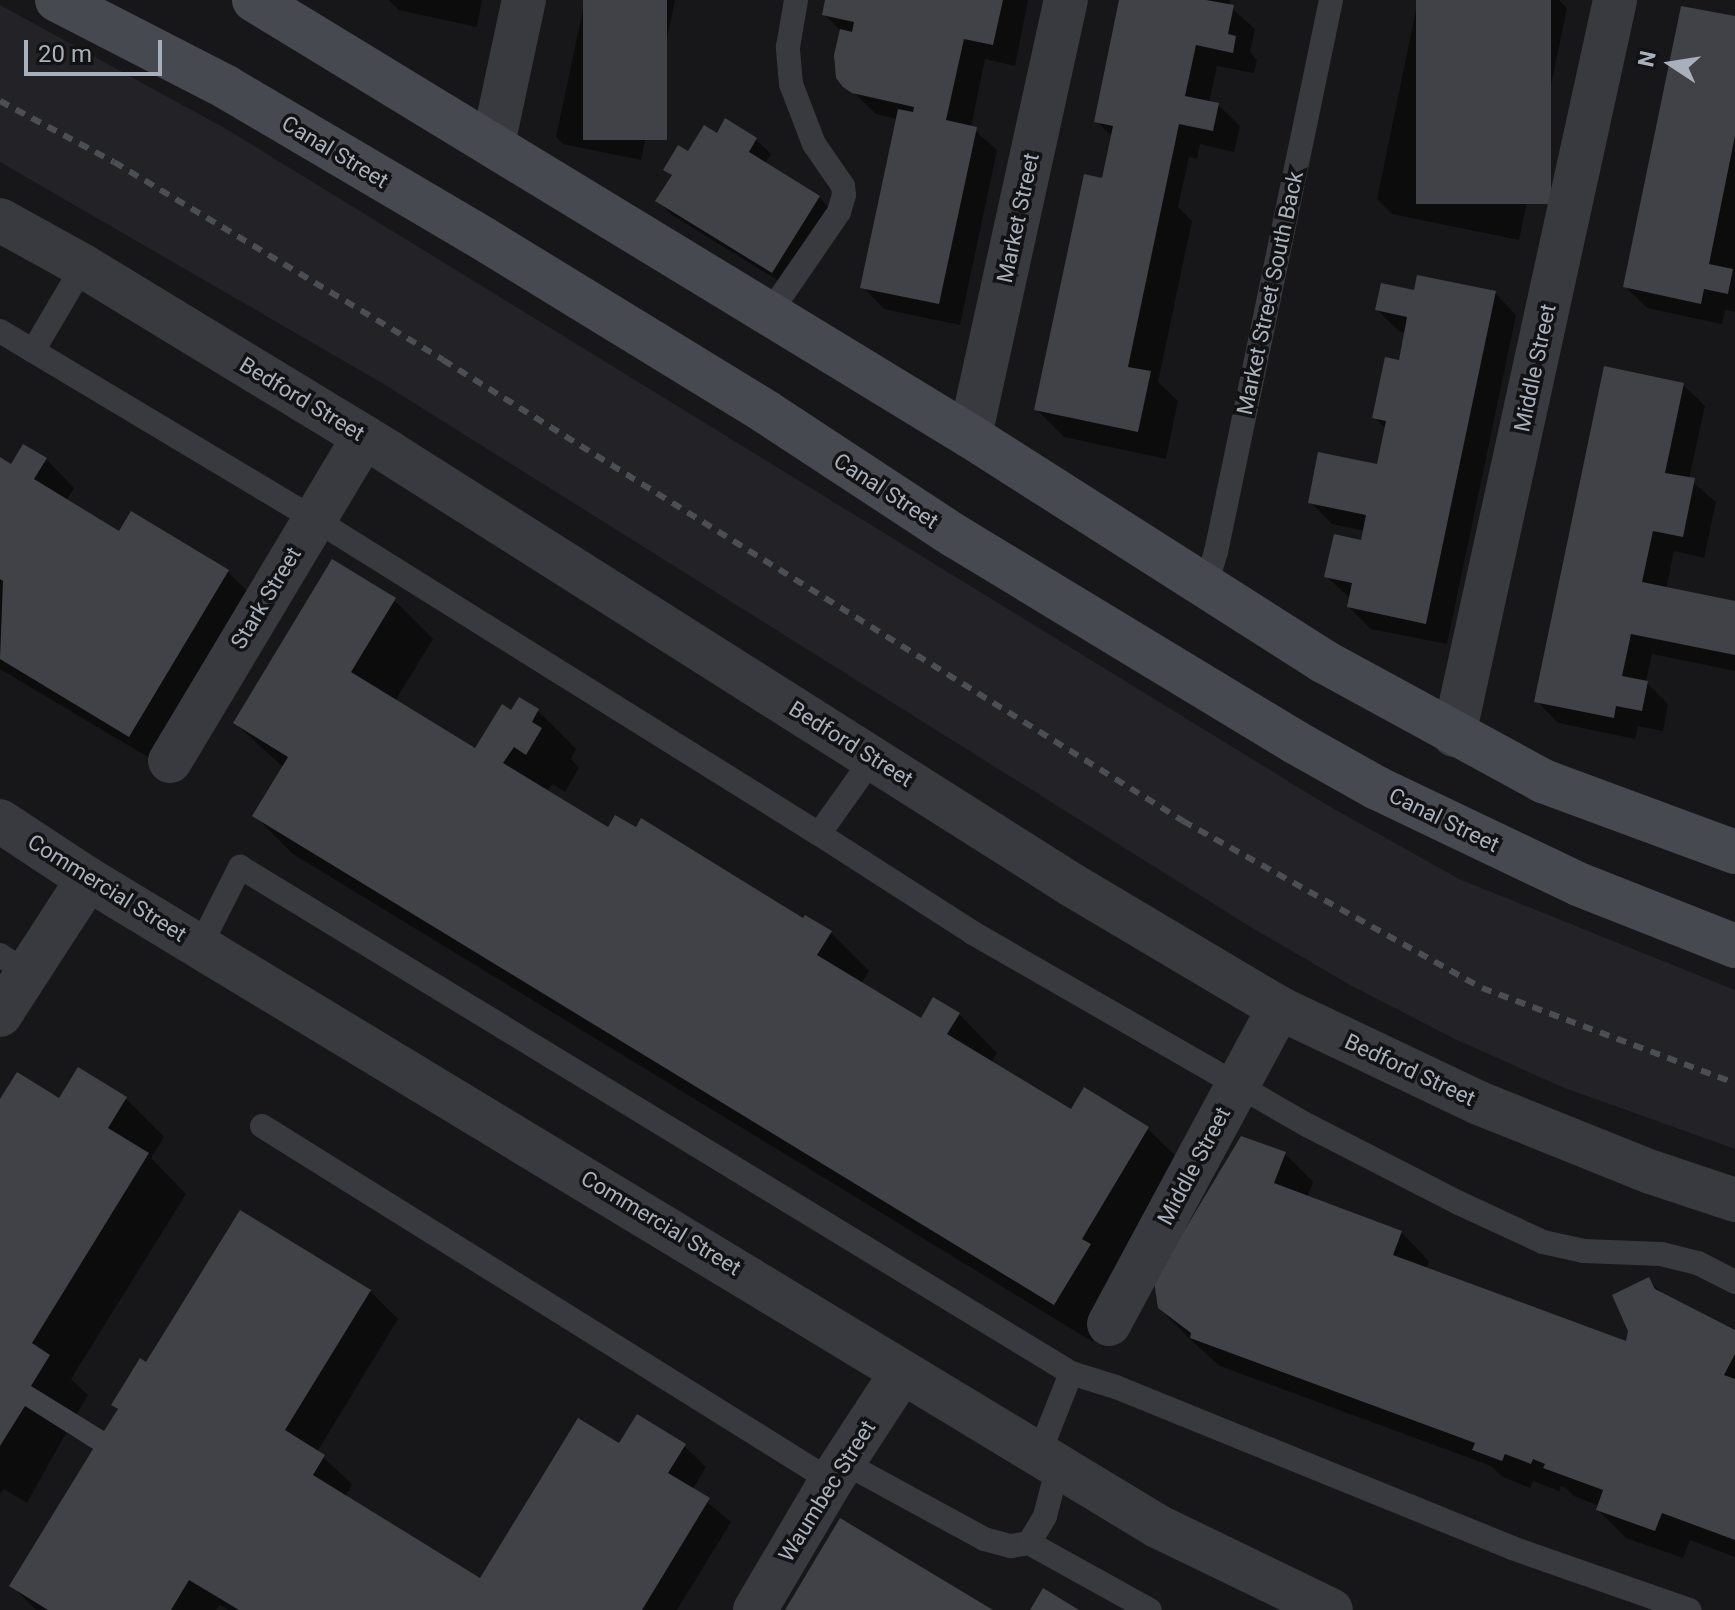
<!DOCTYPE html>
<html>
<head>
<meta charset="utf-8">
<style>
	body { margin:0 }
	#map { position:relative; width:1735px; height:1610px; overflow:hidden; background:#17171a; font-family:Roboto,sans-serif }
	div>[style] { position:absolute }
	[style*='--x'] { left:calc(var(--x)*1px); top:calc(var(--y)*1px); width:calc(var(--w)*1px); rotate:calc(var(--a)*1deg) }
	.built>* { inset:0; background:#232327 }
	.shadow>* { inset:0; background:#0007 }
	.building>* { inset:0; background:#414247; transform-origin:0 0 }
	.lane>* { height:24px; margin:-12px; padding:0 12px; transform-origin:12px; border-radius:12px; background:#383a3f }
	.street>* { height:44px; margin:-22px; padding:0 22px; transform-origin:22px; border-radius:22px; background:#383a3f }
	.secondary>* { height:44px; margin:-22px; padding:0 22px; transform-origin:22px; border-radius:22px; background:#46494f }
	.rail>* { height:6px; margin-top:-3px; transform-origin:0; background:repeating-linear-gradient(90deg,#4b4e54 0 10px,transparent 0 18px) }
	span { translate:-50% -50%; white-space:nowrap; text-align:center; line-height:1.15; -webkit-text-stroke:7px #121215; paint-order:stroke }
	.street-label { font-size:22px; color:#a8b0bb }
	.north { position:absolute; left:1631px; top:24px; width:80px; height:80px; -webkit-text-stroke:6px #121215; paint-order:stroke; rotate:282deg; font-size:22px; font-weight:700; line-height:32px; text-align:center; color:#a8b0bb }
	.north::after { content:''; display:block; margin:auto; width:28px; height:36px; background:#a8b0bb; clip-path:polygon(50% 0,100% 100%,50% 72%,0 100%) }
	.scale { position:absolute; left:24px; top:40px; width:138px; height:36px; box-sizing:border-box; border:4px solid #a8b0bb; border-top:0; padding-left:10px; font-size:24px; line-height:28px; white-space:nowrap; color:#a8b0bb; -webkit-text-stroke:6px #121215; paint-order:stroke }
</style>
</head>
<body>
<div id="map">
	<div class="built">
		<i style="clip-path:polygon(0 5px,228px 130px,1327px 805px,1459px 879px,1735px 990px,1735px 1149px,1562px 1087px,1455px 1039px,1350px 985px,1249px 926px,382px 383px,0 162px)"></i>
	</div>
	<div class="shadow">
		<i style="clip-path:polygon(389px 0,482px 0,477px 27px,399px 10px)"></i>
		<i style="clip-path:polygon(585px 0,675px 0,641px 160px,563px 144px,556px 137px)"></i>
		<i style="clip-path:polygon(827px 0,1028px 0,1015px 66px,985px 59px,971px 127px,997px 150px,960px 325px,884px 309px,863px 287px,898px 119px,876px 114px,838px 77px,841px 31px,824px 14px)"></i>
		<i style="clip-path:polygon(1122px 0,1230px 0,1229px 6px,1255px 29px,1250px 52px,1257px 60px,1254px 73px,1217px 66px,1209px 103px,1218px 105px,1240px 126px,1234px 152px,1200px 144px,1197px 159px,1189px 157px,1178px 207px,1192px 221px,1158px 382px,1178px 401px,1166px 459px,1064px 437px,1036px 409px,1104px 180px,1113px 137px,1096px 121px)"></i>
		<i style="clip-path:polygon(1418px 0,1559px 0,1567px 8px,1519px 240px,1392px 214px,1377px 199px)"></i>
		<i style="clip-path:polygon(1735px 19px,1735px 312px,1725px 310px,1722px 324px,1647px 308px,1626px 287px)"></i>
		<i style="clip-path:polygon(726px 121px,756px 140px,771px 154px,765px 164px,819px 197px,833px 212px,787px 286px,672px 215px,658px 201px,673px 177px,666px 170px,717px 135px)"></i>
		<i style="clip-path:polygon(1416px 292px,1495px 293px,1516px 315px,1447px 644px,1371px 629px,1349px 607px,1351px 599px,1327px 577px,1362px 542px,1365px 531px,1332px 524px,1310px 502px,1378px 467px,1386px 429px,1374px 417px,1401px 363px,1406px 333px,1399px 331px,1377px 310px)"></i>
		<i style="clip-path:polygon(1683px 385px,1705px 406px,1689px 479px,1716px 502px,1704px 558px,1674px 551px,1666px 589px,1735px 604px,1735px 671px,1652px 654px,1646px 682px,1668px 704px,1663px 731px,1638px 726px,1635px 739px,1558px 723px,1537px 701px)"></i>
		<i style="clip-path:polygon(46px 459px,74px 488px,66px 501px,120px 534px,228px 572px,256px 600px,158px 763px,0 669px,0 460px,12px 467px)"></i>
		<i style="clip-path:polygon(394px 600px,433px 639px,395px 701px,476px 751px,512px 713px,538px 711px,576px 749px,571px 759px,579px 768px,565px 792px,553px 784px,547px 792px,609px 830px,830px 932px,869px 971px,861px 984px,922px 1021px,959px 1014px,997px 1053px,991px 1063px,1072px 1112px,1084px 1090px,1148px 1129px,1187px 1167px,1129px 1285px,1093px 1342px,293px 854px,255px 816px,284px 768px,235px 723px)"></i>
		<i style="clip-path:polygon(78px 1069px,126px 1099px,164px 1137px,151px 1158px,186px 1194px,71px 1379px,88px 1395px,76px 1416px,105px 1434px,119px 1411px,113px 1405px,147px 1365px,370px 1291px,398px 1319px,317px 1452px,352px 1484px,345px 1497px,480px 1581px,620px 1446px,684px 1446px,706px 1467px,692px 1490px,731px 1522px,677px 1610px,228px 1610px,220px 1605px,216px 1610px,36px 1610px,12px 1586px,95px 1450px,66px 1433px,27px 1503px,4px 1489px,0 1494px,0 1103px,59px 1101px)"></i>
		<i style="clip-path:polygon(1285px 1154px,1313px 1182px,1307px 1198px,1401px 1232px,1429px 1261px,1426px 1270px,1627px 1343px,1648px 1279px,1666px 1297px,1735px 1332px,1735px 1557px,1690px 1540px,1683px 1558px,1626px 1538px,1598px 1510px,1600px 1506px,1574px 1496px,1566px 1488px,1561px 1486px,1559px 1491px,1533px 1481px,1530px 1488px,1503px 1477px,1491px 1466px,1220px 1366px,1195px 1344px,1166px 1315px,1157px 1298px)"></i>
	</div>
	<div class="building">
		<i style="left:583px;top:0;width:84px;height:140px"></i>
		<i style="clip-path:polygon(825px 0,1003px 0,993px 45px,964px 39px,946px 120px,977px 127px,939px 304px,860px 288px,898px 109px,913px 112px,914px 107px,852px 93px,843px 87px,836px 78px,834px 55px,840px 29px,852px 32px,854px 22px,822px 15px)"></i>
		<i style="clip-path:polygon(1119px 0,1206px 0,1234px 5px,1228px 34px,1236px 36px,1233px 53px,1196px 45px,1185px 96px,1219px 103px,1213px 131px,1179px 124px,1128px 367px,1151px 371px,1138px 432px,1034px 410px,1084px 174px,1102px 178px,1113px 126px,1094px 122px)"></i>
		<i style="left:1416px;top:0;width:135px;height:204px"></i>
		<i style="clip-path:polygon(1681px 6px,1735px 16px,1735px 136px,1709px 264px,1733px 269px,1728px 294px,1704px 289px,1701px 304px,1623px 287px)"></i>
		<i style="clip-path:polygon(725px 118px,757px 138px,749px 152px,820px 196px,772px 273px,655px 201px,672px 175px,663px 170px,678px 145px,688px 151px,704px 125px,717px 133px)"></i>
		<i style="clip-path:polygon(1417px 275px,1496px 291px,1426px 624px,1347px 607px,1352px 583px,1324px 577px,1334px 534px,1361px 540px,1366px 515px,1308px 503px,1318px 452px,1377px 464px,1386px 421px,1372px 418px,1385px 357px,1399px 360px,1407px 317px,1375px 310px,1381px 283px,1414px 290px)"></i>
		<i style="clip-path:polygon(1604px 366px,1684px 383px,1665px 473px,1695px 478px,1683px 537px,1653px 531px,1642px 582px,1735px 601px,1735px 655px,1631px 634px,1622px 676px,1648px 681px,1642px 711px,1616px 706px,1614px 718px,1534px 702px)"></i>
		<i style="clip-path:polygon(23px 444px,47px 458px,34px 479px,119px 531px,131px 511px,229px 570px,129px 737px,0 659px,3px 581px,0 579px,0 457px,11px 464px)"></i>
		<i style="clip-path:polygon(332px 559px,396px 598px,351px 672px,475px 748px,502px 704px,511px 710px,519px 697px,539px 709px,532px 722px,542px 728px,526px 755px,514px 747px,503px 763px,608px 827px,615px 815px,636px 827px,641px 818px,803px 918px,805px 915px,832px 931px,817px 955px,921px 1018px,933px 997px,960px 1013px,947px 1034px,1071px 1109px,1084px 1087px,1149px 1127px,1082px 1239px,1091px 1244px,1054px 1305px,252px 816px,288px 757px,233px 723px)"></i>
		<i style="clip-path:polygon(78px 1067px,127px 1097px,108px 1128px,149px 1153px,32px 1343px,50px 1355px,31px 1386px,104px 1431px,118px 1409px,111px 1405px,140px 1358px,146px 1362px,240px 1210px,371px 1290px,285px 1430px,325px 1455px,313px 1475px,480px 1578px,578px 1418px,619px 1443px,637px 1414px,686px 1444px,668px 1473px,710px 1498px,642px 1610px,239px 1610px,189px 1580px,171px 1610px,48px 1610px,9px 1586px,93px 1449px,25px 1406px,0 1446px,0 1099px,17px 1072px,59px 1098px)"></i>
		<i style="clip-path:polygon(1241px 1136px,1286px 1152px,1274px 1183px,1402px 1231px,1393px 1255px,1626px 1341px,1628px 1331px,1612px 1295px,1649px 1277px,1655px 1289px,1735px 1330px,1735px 1354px,1724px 1375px,1735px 1379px,1735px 1540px,1662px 1513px,1655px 1531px,1596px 1510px,1603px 1490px,1543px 1468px,1545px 1464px,1533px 1459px,1531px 1464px,1505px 1454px,1502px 1461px,1472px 1450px,1475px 1443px,1190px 1338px,1191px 1333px,1158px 1308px,1154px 1281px)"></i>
		<i style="clip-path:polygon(840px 1518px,993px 1610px,785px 1610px)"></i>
		<i style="clip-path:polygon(1043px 1588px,1079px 1610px,1030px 1610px)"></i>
	</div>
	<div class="lane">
		<i style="--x:769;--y:314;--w:124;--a:-55.5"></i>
		<i style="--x:839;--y:212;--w:18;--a:-74"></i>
		<i style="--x:844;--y:195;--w:9;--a:-96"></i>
		<i style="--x:843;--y:186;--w:51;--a:-124.6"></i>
		<i style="--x:814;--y:144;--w:64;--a:-111"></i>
		<i style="--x:791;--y:84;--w:37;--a:-95"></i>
		<i style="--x:788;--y:47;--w:48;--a:-80.3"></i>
		<i style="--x:0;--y:331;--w:365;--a:30.9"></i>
		<i style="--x:313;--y:518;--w:597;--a:31.99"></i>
		<i style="--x:33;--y:351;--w:99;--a:-59.5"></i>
		<i style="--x:1206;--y:586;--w:35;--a:-74"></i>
		<i style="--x:1216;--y:552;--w:564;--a:-78.23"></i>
		<i style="--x:873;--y:758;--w:93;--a:125.4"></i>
		<i style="--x:819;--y:834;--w:183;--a:32.7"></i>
		<i style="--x:973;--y:933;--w:387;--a:29.9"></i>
		<i style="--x:1309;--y:1126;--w:169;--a:27.2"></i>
		<i style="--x:1459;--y:1203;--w:93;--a:24.9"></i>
		<i style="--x:1543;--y:1242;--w:42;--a:12.4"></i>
		<i style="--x:1584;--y:1251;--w:77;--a:2.2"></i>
		<i style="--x:1661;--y:1254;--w:38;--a:14"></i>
		<i style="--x:1698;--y:1263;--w:42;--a:27.2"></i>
		<i style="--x:200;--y:946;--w:89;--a:-63.1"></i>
		<i style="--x:240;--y:867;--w:973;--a:31.34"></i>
		<i style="--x:1071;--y:1373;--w:47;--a:17.3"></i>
		<i style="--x:1116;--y:1387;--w:427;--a:22.1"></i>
		<i style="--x:1512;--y:1548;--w:188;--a:19.3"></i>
		<i style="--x:0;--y:955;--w:33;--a:33"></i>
		<i style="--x:262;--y:1126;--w:671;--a:31.96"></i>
		<i style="--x:1039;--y:1454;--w:87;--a:-68.4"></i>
		<i style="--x:843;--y:1462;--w:161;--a:28.6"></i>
		<i style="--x:984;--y:1539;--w:28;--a:15"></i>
		<i style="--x:1011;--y:1546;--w:18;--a:-9"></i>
		<i style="--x:1029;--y:1543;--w:31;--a:-59"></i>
		<i style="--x:1045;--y:1516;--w:52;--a:-75.4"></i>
		<i style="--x:1029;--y:1543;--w:138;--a:29"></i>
	</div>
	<div class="street">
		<i style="--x:493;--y:144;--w:147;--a:-77.9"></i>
		<i style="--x:0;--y:220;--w:95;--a:29"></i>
		<i style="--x:83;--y:266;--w:359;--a:31.3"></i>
		<i style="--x:390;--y:453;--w:807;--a:32.35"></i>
		<i style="--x:1072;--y:885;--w:241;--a:30.7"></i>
		<i style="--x:1279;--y:1008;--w:221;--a:25.4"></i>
		<i style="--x:1479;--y:1103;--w:185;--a:21.9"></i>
		<i style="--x:1651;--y:1172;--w:89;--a:18.4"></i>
		<i style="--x:970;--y:436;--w:446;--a:-77.6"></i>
		<i style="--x:1454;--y:735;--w:752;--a:-77.64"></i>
		<i style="--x:170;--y:761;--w:378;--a:-59.1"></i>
		<i style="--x:0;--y:821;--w:105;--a:33.4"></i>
		<i style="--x:88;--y:879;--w:1250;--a:31.18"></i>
		<i style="--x:1157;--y:1526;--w:193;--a:25.8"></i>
		<i style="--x:0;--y:1015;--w:162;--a:-57.1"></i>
		<i style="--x:1109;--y:1324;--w:359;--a:-61.7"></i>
		<i style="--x:755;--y:1610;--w:150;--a:-59.5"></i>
		<i style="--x:831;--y:1481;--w:130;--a:-56.9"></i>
	</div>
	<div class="secondary">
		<i style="--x:57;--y:0;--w:190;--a:27.2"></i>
		<i style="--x:226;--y:87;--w:299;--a:30.5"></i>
		<i style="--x:484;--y:239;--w:331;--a:31.5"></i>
		<i style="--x:766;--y:412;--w:226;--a:33.3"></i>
		<i style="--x:955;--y:536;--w:398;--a:31.2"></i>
		<i style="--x:1295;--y:742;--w:94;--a:29.3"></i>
		<i style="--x:1377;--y:788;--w:223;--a:25.5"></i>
		<i style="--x:1578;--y:884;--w:169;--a:21.5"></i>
		<i style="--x:254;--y:0;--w:838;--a:31.34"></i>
		<i style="--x:970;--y:436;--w:419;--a:32.5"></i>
		<i style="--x:1323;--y:661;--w:251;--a:28.6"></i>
		<i style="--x:1543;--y:781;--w:205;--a:20.3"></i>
	</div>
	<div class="rail">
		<i style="--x:0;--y:101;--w:129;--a:28.2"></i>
		<i style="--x:114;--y:162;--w:384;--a:31"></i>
		<i style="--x:443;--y:360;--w:872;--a:31.92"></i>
		<i style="--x:1183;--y:821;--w:342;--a:29.2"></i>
		<i style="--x:1482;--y:988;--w:270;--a:20.6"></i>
	</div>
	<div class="street-label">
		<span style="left:335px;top:152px;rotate:31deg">Canal Street</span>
		<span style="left:1018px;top:218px;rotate:-78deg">Market Street</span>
		<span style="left:1270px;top:293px;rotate:-78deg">Market Street South Back</span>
		<span style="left:1535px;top:368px;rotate:-78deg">Middle Street</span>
		<span style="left:302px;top:399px;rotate:31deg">Bedford Street</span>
		<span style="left:886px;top:491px;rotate:33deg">Canal Street</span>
		<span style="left:266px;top:598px;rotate:-59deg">Stark Street</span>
		<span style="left:851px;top:744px;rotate:32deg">Bedford Street</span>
		<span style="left:1444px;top:820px;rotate:26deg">Canal Street</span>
		<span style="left:107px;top:888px;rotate:32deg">Commercial Street</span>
		<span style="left:1410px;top:1070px;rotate:25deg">Bedford Street</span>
		<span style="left:1194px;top:1166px;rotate:-62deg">Middle Street</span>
		<span style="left:661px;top:1223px;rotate:31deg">Commercial Street</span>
		<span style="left:827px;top:1491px;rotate:-58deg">Waumbec Street</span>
	</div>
	<div class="north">N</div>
	<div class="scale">20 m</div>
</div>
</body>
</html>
